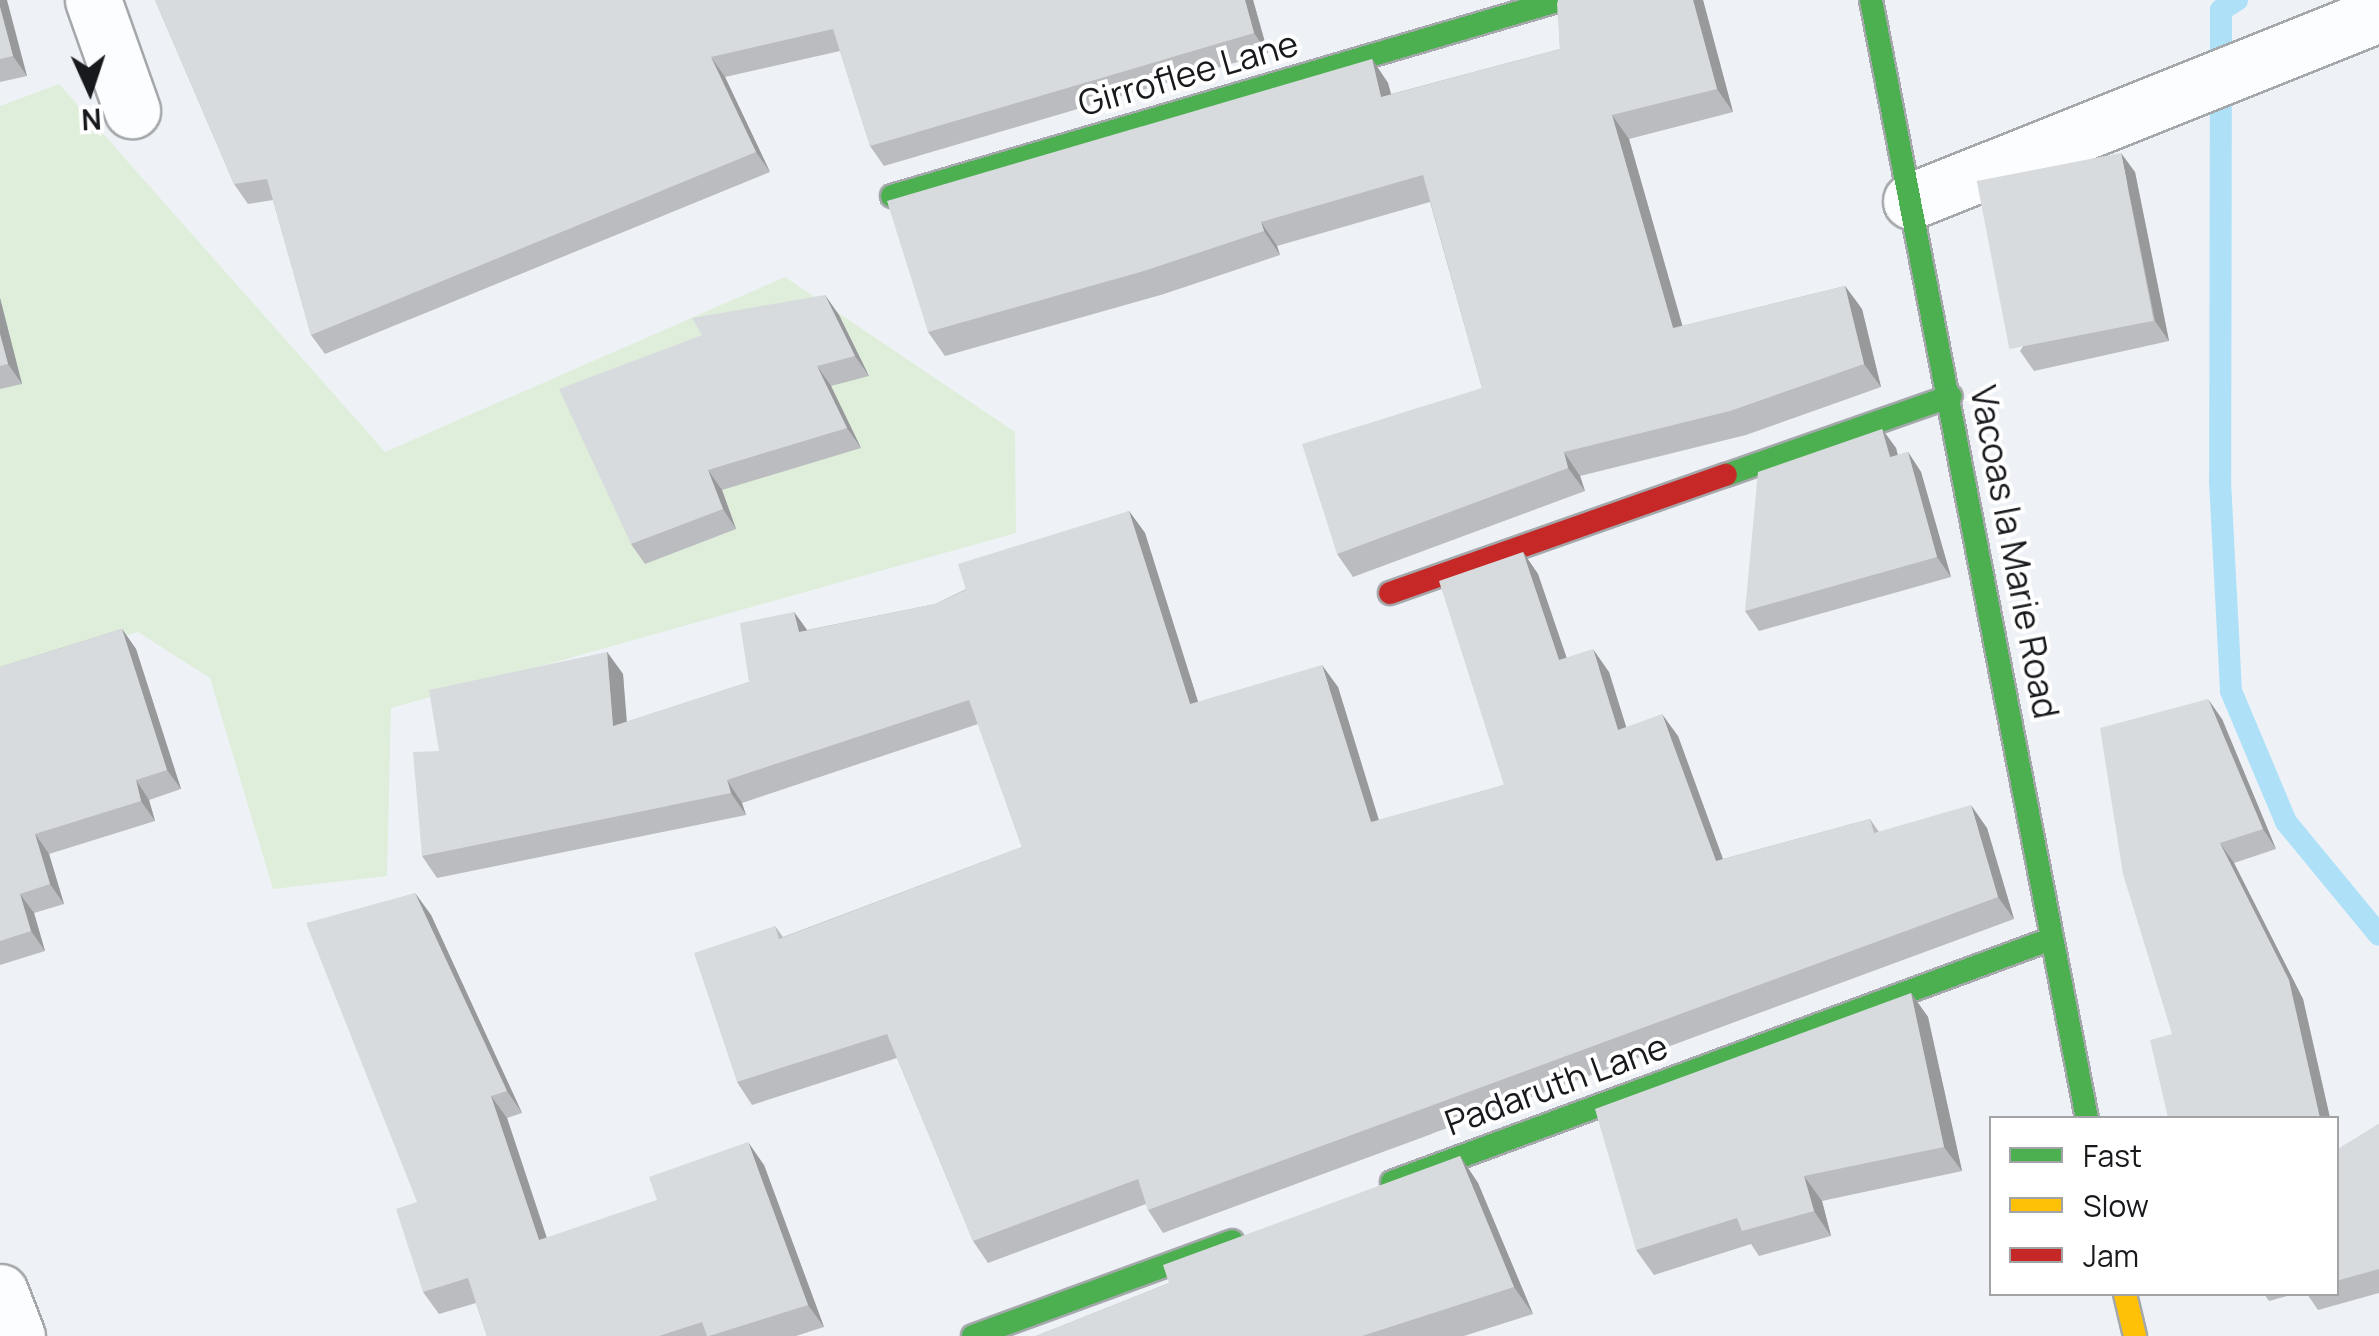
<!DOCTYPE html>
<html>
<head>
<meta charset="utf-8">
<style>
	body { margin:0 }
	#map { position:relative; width:2379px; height:1336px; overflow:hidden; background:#eef2f6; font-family:Manrope,sans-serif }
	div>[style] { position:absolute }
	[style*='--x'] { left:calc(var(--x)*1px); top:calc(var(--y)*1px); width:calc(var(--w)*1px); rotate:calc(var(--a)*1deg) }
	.green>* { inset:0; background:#dfeeda }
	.stream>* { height:22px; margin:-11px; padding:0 11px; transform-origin:11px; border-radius:11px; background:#aee0f8 }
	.roads { filter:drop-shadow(2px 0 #a5a8ab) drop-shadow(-2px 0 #a5a8ab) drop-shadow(0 2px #a5a8ab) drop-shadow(0 -2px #a5a8ab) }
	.street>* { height:55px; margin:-27.5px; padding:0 27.5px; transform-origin:27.5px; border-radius:27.5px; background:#fcfdfe }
	.fast>* { height:22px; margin:-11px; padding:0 11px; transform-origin:11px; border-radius:11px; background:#4caf50 }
	.slow>* { height:22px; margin:-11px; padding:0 11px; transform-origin:11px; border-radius:11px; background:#ffc107 }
	.jam>* { height:22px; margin:-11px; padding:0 11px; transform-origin:11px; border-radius:11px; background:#c62828 }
	.wall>* { inset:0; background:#babcbf }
	.shaded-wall>* { inset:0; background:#97999b }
	.building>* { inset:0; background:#d8dbde; transform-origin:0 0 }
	span { translate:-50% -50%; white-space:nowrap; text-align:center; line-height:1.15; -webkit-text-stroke:8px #fff; paint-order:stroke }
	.street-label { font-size:35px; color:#17191c }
	.legend { position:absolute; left:1989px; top:1116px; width:350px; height:180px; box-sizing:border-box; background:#fff; border:2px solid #a2a3a4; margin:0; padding:12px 18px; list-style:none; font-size:30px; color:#17191c }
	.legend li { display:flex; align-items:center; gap:20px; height:50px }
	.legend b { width:50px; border:2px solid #a2a3a4 }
	.north { position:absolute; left:40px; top:40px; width:100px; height:100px; -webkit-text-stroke:8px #fff; paint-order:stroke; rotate:177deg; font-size:28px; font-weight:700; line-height:40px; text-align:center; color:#17191c }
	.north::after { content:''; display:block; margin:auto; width:35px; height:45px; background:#17191c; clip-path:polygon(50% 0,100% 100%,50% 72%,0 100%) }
</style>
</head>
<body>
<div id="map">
	<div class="green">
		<i style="clip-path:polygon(59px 84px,385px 452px,785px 277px,1015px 432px,1016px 533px,391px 708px,387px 876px,273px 889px,210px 678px,138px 632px,0 671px,0 106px)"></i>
	</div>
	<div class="stream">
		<i style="--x:2237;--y:0;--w:19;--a:148"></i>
		<i style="--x:2221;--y:10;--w:471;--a:90.1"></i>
		<i style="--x:2220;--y:481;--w:210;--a:87"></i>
		<i style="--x:2231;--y:691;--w:142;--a:67.2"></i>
		<i style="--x:2286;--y:822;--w:146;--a:50.5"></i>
	</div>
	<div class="roads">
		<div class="street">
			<i style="--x:93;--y:0;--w:117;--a:70.5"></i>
			<i style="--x:1911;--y:201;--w:504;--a:-21.78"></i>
			<i style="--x:0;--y:1292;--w:47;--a:68.9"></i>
		</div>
		<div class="fast">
			<i style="--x:1871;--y:0;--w:1139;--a:79.07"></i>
			<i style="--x:892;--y:196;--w:696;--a:-16.35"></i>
			<i style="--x:1726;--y:475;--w:238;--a:-19.3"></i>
			<i style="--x:1392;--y:1182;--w:702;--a:-20.24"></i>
			<i style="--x:973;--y:1336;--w:276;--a:-20.1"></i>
		</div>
		<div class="slow">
			<i style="--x:2125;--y:1294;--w:43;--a:76.6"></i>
		</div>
		<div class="jam">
			<i style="--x:1390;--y:593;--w:356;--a:-19.4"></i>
		</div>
	</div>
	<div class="wall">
		<i style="clip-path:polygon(0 0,27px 76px,0 82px)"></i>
		<i style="clip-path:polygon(155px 0,1253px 0,1268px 53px,884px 166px,870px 146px,840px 51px,725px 77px,770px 172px,325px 354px,311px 335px,273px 200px,248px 204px,234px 184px)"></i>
		<i style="clip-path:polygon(1558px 0,1703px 0,1733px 112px,1629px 139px,1682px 326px,1845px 286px,1862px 309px,1881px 387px,1746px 435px,1580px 476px,1585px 491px,1353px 577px,1337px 554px,1482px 388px,1430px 202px,1277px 246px,1280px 255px,1164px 294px,945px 356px,928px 332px,1372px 59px,1388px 83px,1391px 94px,1560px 49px)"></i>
		<i style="clip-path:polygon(2135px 172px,2169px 341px,2034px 371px,2020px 351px)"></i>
		<i style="clip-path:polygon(825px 295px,839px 315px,869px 376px,831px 386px,861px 448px,722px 490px,736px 529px,645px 564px,631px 544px)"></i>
		<i style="clip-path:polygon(0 298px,22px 384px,0 389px)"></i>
		<i style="clip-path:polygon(1882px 429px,1896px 448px,1898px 455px,1908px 452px,1921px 472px,1951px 577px,1759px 631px,1745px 611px)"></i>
		<i style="clip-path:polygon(1129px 511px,1145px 533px,1198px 702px,1338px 687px,1379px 820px,1504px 785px,1523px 552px,1538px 574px,1566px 658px,1609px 672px,1626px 727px,1678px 736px,1723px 859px,1870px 819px,1879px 832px,1987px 828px,2014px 919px,1163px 1233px,1148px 1210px,1146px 1204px,988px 1263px,973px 1241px,897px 1058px,752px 1105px,737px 1082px,775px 926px,783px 937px,1022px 847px,978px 724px,742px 803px,746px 815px,437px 878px,422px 856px,439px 751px,607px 652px,623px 674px,626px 722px,749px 682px,794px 612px,807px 630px,935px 604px)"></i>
		<i style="clip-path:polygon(122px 629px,136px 649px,181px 789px,149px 800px,155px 821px,49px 854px,64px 904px,34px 913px,45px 951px,0 965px,0 667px)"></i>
		<i style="clip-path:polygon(2222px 719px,2276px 849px,2234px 863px,2303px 999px,2330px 1118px,2168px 1118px,2172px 1034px)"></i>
		<i style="clip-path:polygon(415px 893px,431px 915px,522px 1113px,507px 1118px,547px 1238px,764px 1165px,824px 1327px,796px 1336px,487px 1336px,476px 1303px,439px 1314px,423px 1292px,417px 1202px)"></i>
		<i style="clip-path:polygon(1911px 993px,1928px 1017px,1962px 1171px,1822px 1201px,1831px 1236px,1759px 1256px,1751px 1244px,1654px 1275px,1636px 1250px)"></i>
		<i style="clip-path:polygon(2379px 1124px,2379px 1293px,2318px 1310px,2307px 1294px,2336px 1294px,2336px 1148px,2337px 1150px)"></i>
		<i style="clip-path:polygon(1460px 1156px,1478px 1183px,1533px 1314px,1464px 1336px,1036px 1336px,1169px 1283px)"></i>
		<i style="clip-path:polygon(2264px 1294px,2294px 1294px,2269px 1301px)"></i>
	</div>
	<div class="shaded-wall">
		<i style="clip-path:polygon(0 0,7px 0,27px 76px,13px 56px,0 7px)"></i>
		<i style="clip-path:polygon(1245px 0,1253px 0,1268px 53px,1254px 33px)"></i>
		<i style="clip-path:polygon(1693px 0,1703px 0,1733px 112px,1717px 89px)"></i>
		<i style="clip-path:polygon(711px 57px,725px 77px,770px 172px,756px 152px)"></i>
		<i style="clip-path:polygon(1372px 59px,1388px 83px,1398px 121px,1381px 97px)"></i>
		<i style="clip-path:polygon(1612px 115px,1629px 139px,1690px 352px,1673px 328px)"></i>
		<i style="clip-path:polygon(2121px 153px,2135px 172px,2169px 341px,2155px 321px)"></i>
		<i style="clip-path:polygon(1261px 222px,1277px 246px,1280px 255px,1264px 231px)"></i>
		<i style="clip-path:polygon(1845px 286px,1862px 309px,1881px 387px,1864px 364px)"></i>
		<i style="clip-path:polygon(825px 295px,839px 315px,869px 376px,855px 356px)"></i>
		<i style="clip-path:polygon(0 298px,22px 384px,8px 364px,0 334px)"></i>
		<i style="clip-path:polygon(817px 366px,831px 386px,861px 448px,847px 428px)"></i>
		<i style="clip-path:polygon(1882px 429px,1896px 448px,1903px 477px,1890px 457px)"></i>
		<i style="clip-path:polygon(1564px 452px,1580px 476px,1585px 491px,1568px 468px)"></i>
		<i style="clip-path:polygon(1908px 452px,1921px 472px,1951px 577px,1937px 557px)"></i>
		<i style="clip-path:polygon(708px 470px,722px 490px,736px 529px,723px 509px)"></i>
		<i style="clip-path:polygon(1129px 511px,1145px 533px,1206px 727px,1190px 704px)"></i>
		<i style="clip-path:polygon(1523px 552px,1538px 574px,1575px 682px,1559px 660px)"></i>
		<i style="clip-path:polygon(794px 612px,810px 634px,799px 632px)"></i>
		<i style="clip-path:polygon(122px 629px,136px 649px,181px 789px,167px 770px)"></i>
		<i style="clip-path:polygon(1593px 649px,1609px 672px,1634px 752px,1618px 730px)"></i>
		<i style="clip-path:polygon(607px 652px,623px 674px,629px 748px,613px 726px)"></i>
		<i style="clip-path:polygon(1322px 665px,1338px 687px,1386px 844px,1371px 822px)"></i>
		<i style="clip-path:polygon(2208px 699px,2222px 719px,2276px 849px,2263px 829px)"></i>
		<i style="clip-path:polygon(1662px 714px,1678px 736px,1732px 884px,1716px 861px)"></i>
		<i style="clip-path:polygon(136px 780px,149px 800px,155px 821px,141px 801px)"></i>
		<i style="clip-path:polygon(727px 780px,742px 803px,746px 815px,731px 793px)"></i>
		<i style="clip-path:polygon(1971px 805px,1987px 828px,2014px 919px,1998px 897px)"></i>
		<i style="clip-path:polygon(35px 834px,49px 854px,64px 904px,50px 884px)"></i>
		<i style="clip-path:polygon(2220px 843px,2234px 863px,2303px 999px,2330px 1118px,2320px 1118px)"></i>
		<i style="clip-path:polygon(415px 893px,431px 915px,522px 1113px,507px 1091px)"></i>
		<i style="clip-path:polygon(20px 894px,34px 913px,45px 951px,31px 931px)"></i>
		<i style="clip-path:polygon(1911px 993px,1928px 1017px,1962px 1171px,1944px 1147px)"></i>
		<i style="clip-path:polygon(491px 1096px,507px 1118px,555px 1263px,539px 1240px)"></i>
		<i style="clip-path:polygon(748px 1142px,764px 1165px,824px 1327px,808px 1305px)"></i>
		<i style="clip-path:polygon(1460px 1156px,1478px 1183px,1533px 1314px,1514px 1287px)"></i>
		<i style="clip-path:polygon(1804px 1176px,1822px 1201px,1831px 1236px,1814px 1211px)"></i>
	</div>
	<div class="building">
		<i style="clip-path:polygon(155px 0,1245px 0,1254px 33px,870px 146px,833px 29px,711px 57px,756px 152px,311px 335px,267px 179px,234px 184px)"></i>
		<i style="clip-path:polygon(1558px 0,1693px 0,1717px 89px,1612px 115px,1673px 328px,1845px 286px,1864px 364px,1730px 411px,1564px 452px,1568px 468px,1337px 554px,1302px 444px,1482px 388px,1423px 175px,1261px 222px,1264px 231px,1147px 270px,928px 332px,887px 201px,1372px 59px,1381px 97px,1560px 49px,1557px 4px)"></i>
		<i style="clip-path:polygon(0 7px,13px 56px,0 59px)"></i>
		<i style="left:2121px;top:153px;width:171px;height:147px;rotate:79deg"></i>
		<i style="clip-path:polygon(825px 295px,855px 356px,817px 366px,847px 428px,708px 470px,723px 509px,631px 544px,559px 389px,702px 335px,692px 318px)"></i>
		<i style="clip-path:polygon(0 334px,8px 364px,0 366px)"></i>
		<i style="clip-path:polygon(1882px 429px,1890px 457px,1908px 452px,1937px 557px,1745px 611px,1758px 472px)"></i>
		<i style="clip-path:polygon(1129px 511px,1190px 704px,1322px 665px,1371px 822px,1504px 785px,1439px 581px,1523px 552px,1559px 660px,1593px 649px,1618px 730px,1662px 714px,1716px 861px,1870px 819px,1874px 833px,1971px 805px,1998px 897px,1148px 1210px,1138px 1179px,973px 1241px,887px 1034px,737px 1082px,694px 953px,775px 926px,779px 939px,1022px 847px,969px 700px,727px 780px,731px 793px,422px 856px,413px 752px,439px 751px,429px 690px,607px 652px,613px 726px,749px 682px,740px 623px,794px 612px,799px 632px,935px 604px,966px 590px,958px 564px)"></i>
		<i style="clip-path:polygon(122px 629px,167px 770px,136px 780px,141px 801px,35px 834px,50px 884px,20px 894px,31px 931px,0 941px,0 667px)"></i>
		<i style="clip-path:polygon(2208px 699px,2263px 829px,2220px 843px,2289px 980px,2320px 1118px,2168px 1118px,2150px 1040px,2172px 1034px,2123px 874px,2100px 728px)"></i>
		<i style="clip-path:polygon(415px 893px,507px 1091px,491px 1096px,539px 1240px,657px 1200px,649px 1177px,748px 1142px,808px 1305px,709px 1336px,707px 1336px,702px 1322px,659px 1336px,487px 1336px,468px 1278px,423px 1292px,396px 1209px,417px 1202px,306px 923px)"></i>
		<i style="clip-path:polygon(1911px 993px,1944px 1147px,1804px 1176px,1814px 1211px,1742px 1231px,1737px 1218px,1636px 1250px,1595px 1109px)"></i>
		<i style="clip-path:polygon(2379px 1124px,2379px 1269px,2336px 1281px,2336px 1150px)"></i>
		<i style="clip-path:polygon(1460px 1156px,1514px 1287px,1362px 1336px,1036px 1336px,1169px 1283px,1163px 1265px)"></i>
	</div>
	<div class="street-label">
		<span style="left:1188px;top:73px;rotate:-16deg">Girroflee Lane</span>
		<span style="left:2015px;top:552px;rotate:79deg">Vacoas la Marie Road</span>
		<span style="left:1556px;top:1084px;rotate:-20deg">Padaruth Lane</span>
	</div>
	<ul class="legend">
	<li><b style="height:12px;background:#4caf50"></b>Fast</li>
	<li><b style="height:12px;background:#ffc107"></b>Slow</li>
	<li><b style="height:12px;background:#c62828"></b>Jam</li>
	</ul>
	<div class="north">N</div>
</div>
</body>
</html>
